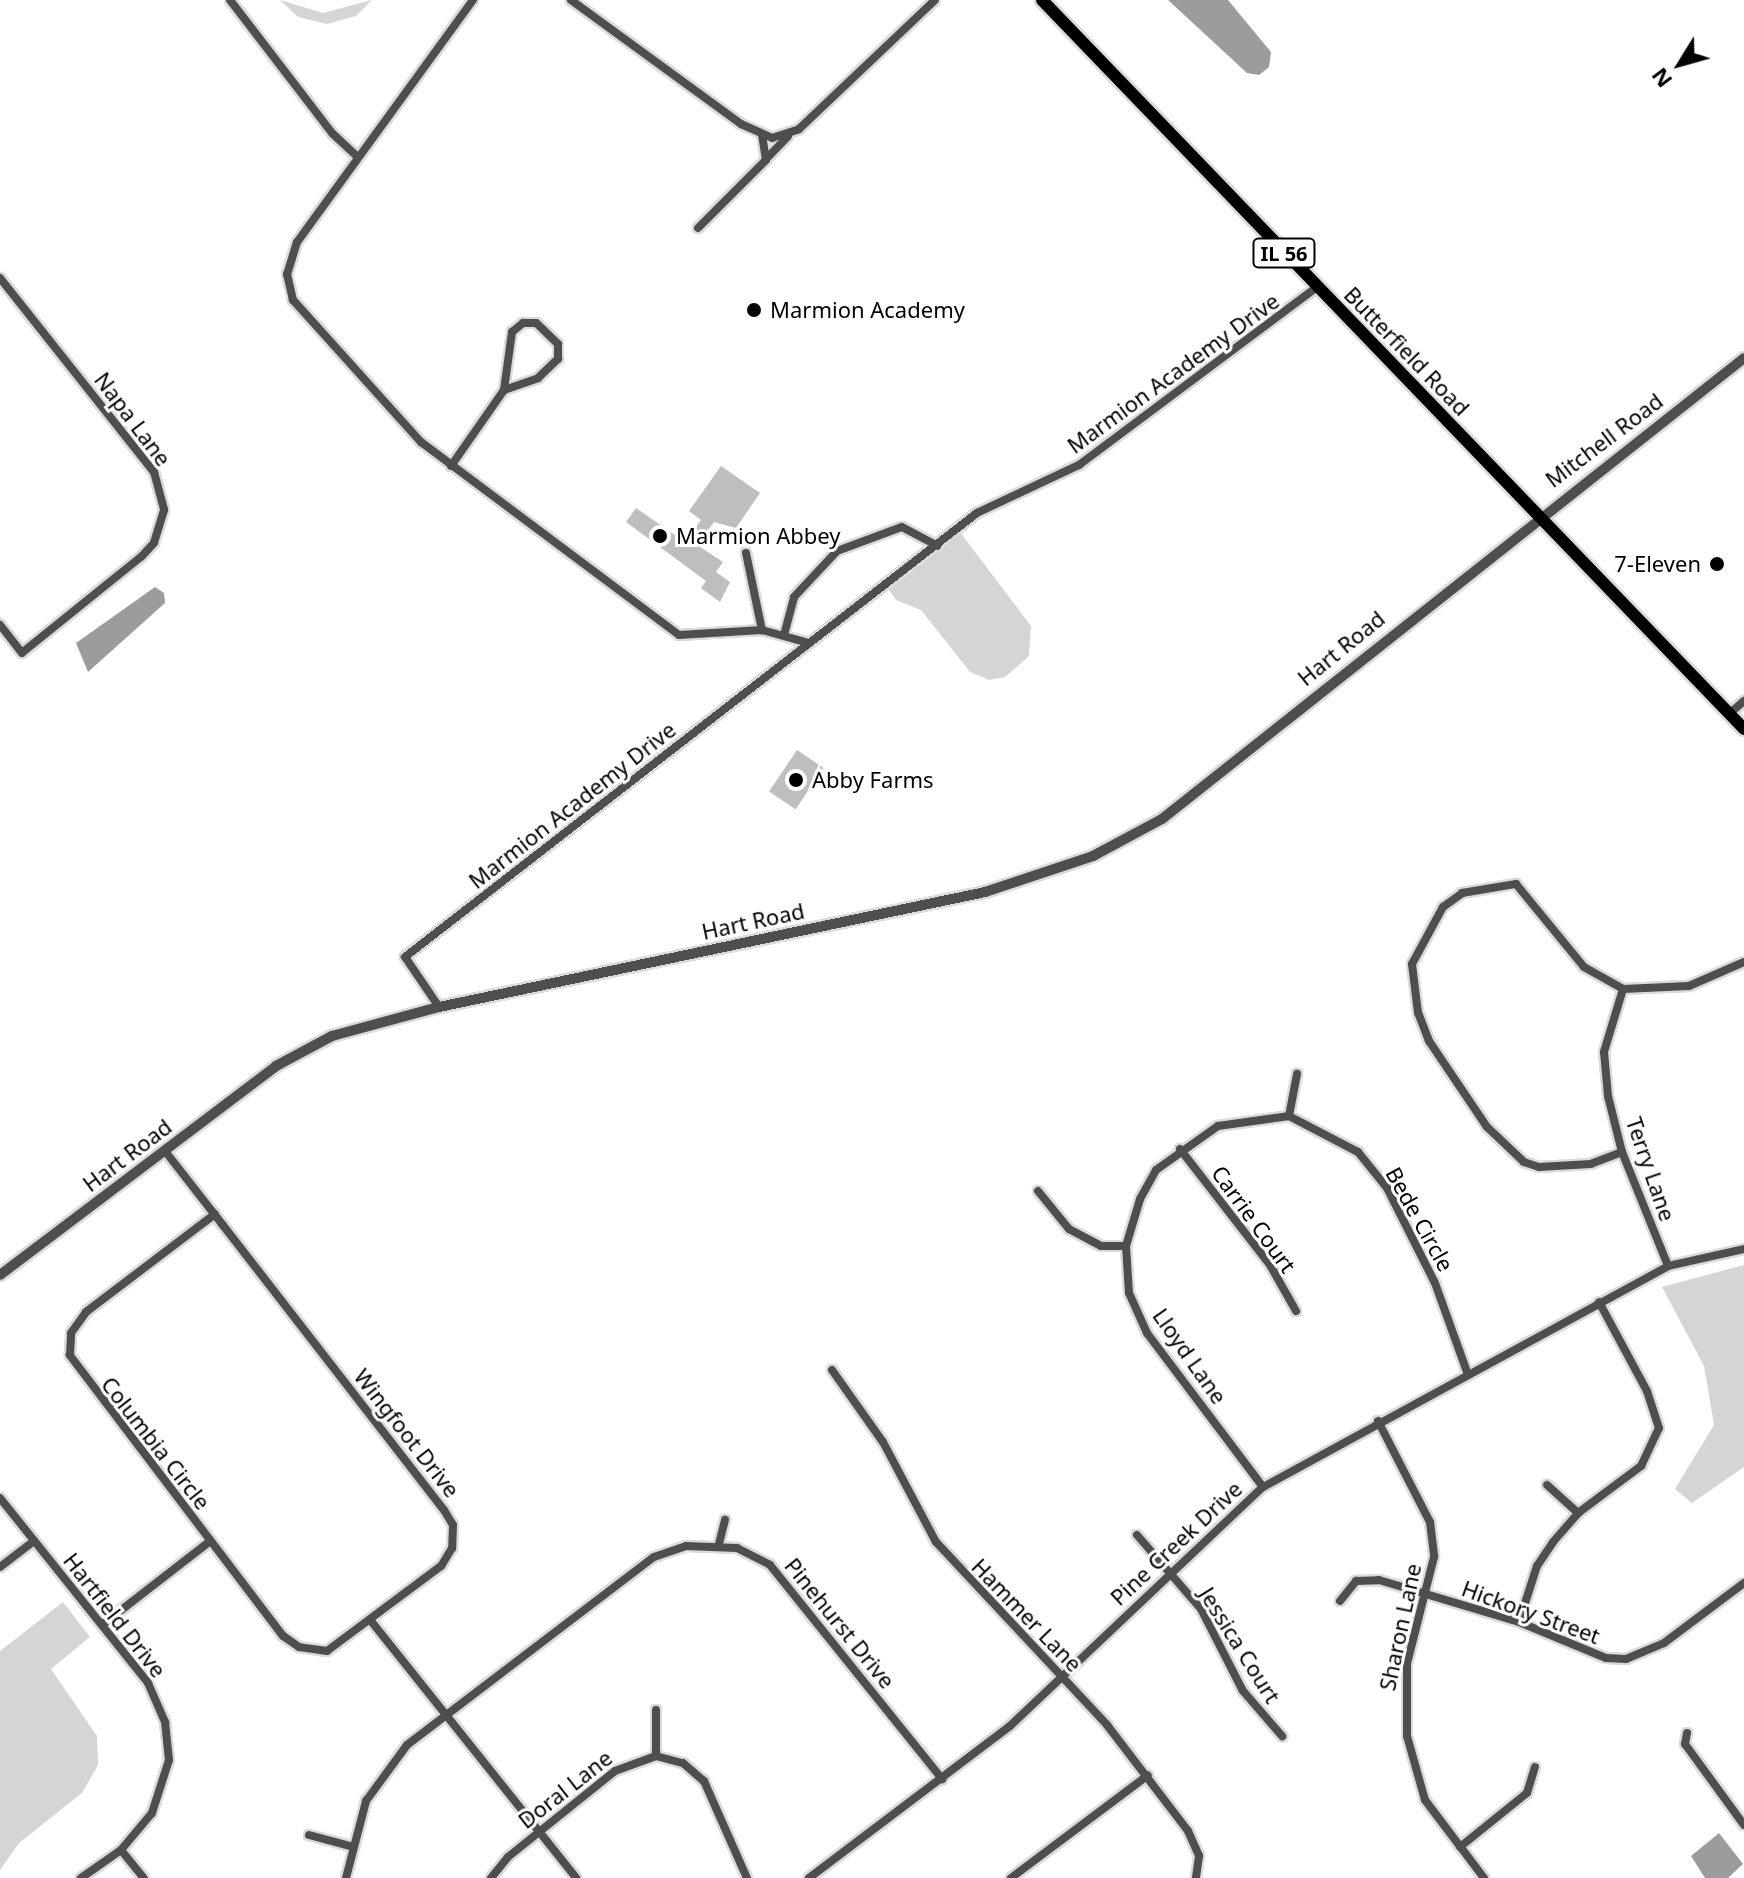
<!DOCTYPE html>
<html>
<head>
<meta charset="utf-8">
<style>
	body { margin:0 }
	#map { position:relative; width:1744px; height:1878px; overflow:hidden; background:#fff; font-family:"Noto Sans",sans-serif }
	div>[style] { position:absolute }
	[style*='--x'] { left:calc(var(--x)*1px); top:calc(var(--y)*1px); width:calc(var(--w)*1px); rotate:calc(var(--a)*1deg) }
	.green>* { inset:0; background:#d5d5d5 }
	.water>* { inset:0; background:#9c9c9c }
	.building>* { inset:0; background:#bebebe; transform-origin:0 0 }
	.roads { filter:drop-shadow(2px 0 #dbdbdb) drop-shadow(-2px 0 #dbdbdb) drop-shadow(0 2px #dbdbdb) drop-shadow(0 -2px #dbdbdb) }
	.minor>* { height:8px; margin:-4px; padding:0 4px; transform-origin:4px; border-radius:4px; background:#4e4e4e }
	.tertiary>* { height:10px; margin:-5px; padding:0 5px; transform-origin:5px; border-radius:5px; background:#4e4e4e }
	.primary>* { height:12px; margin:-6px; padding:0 6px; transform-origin:6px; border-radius:6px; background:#000 }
	.dots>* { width:22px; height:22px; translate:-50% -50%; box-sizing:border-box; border:4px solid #fff; border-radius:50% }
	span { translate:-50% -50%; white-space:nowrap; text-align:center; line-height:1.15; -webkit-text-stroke:6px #fff; paint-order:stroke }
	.shield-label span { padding:2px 6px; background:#fff; border:2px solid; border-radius:6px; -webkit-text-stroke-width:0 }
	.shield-label { font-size:20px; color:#000; font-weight:700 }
	.poi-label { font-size:22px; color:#000 }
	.left { translate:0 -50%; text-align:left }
	.right { translate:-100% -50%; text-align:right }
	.street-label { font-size:22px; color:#000 }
	.north { position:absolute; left:1640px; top:24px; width:80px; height:80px; -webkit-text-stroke:6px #fff; paint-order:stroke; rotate:233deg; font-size:22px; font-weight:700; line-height:32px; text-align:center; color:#000 }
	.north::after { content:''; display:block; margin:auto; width:28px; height:36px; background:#000; clip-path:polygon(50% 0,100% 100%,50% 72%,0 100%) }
</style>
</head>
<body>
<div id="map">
	<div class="green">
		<i style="clip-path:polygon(280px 0,323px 13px,372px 0,356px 16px,327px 24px,298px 17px)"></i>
		<i style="clip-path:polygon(960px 532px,1031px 626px,1029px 656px,1005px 677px,989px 680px,970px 672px,921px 610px,896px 600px,888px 588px)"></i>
		<i style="clip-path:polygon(1744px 1265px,1744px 1467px,1692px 1503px,1675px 1489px,1714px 1425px,1704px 1366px,1662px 1287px)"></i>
		<i style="clip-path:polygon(63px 1602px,90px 1637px,51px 1669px,97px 1736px,98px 1765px,82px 1793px,19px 1843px,0 1870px,0 1651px)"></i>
	</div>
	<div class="water">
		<i style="clip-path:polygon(1168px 0,1228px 0,1271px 52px,1269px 67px,1259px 75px,1247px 73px)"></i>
		<i style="clip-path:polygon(155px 587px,164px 593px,165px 603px,88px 672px,76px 643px)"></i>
		<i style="clip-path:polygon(1719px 1833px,1743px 1864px,1728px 1878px,1705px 1878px,1691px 1856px)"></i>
	</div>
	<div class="building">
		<i style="clip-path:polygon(721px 466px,760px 493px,736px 528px,714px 522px,697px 545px,723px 562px,716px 572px,730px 582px,720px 602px,701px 588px,706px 581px,626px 522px,636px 508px,685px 542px,701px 520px,689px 511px)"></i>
		<i style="left:797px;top:750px;width:32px;height:50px;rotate:34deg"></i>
	</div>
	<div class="roads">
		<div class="minor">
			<i style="--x:230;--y:0;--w:169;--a:52.5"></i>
			<i style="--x:333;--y:134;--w:34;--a:43"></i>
			<i style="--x:473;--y:0;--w:299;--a:126"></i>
			<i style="--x:297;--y:242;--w:34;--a:107"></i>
			<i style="--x:287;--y:274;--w:27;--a:77"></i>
			<i style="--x:293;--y:300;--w:191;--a:48"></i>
			<i style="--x:421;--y:442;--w:322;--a:36.8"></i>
			<i style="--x:679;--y:635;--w:83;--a:-3.4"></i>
			<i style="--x:762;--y:630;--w:49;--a:15.5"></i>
			<i style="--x:571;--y:0;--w:210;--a:36.1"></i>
			<i style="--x:741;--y:124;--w:34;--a:24"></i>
			<i style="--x:772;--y:138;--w:28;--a:-18"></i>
			<i style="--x:799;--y:129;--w:187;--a:-43.5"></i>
			<i style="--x:767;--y:158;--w:30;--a:-46"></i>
			<i style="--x:698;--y:228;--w:96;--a:-45"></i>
			<i style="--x:766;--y:160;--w:24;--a:-99"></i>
			<i style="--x:0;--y:278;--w:248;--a:51.6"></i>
			<i style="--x:154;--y:472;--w:39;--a:75"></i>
			<i style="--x:164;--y:510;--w:34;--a:107"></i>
			<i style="--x:154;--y:543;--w:18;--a:133"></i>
			<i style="--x:142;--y:556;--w:154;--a:141.1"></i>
			<i style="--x:22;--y:653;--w:36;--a:-128"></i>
			<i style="--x:451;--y:466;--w:93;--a:-55.1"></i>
			<i style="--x:504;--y:390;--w:36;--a:-19"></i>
			<i style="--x:538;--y:378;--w:28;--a:-44"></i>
			<i style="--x:558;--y:359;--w:15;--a:-90"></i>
			<i style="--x:558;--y:344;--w:30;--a:-136"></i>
			<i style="--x:536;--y:323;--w:13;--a:180"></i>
			<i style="--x:523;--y:323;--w:14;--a:141"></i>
			<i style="--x:512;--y:332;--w:59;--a:97.9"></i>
			<i style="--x:746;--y:553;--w:79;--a:78.3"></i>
			<i style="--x:784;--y:635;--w:39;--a:-75"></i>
			<i style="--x:794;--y:597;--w:63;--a:-46.9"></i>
			<i style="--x:837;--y:551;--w:69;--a:-20.3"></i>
			<i style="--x:902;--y:527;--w:40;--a:28"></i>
			<i style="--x:1729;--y:714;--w:20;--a:-41"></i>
			<i style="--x:1623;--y:989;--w:66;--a:106.8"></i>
			<i style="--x:1604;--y:1052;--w:44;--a:84.8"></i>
			<i style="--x:1608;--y:1096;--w:58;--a:76"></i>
			<i style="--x:1622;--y:1152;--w:123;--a:68"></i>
			<i style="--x:439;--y:1007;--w:60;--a:-124.2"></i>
			<i style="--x:405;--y:957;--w:724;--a:-37.82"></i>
			<i style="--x:977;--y:513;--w:113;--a:-25.2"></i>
			<i style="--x:1079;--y:465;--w:297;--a:-36.8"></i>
			<i style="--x:1289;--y:1116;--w:43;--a:-79.2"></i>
			<i style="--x:1180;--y:1149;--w:147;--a:52.2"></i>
			<i style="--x:1270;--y:1265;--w:53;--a:60.5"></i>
			<i style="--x:165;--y:1151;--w:93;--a:52"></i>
			<i style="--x:222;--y:1224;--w:362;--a:52.2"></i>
			<i style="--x:444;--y:1510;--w:17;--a:59"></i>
			<i style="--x:453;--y:1525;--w:23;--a:92"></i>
			<i style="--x:452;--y:1548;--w:21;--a:121"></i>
			<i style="--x:441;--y:1566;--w:142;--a:143.3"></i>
			<i style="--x:327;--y:1651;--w:28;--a:-172"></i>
			<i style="--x:299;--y:1647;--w:19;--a:-145"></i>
			<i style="--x:283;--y:1636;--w:353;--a:-127.2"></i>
			<i style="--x:70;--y:1355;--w:22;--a:-87"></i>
			<i style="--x:71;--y:1333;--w:26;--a:-54"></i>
			<i style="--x:86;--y:1312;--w:162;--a:-37.2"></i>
			<i style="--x:1622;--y:1152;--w:33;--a:159"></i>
			<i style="--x:1591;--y:1164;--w:52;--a:176.7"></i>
			<i style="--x:1539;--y:1167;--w:16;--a:-162"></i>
			<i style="--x:1524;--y:1162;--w:51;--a:-136.6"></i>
			<i style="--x:1487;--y:1127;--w:104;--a:-124"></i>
			<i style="--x:1429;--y:1041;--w:30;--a:-111"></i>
			<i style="--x:1418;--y:1013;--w:49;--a:-97"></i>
			<i style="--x:1412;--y:964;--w:65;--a:-61.5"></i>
			<i style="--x:1443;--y:907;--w:24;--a:-36"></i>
			<i style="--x:1462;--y:893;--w:55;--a:-9.5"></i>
			<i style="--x:1516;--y:884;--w:107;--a:50.7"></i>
			<i style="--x:1584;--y:967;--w:45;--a:29.4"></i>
			<i style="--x:1623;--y:989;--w:66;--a:-2.6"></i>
			<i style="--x:1689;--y:986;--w:60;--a:-23.6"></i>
			<i style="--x:1038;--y:1191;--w:49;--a:50.8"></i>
			<i style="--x:1069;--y:1229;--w:36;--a:28"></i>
			<i style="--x:1101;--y:1246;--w:25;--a:0"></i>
			<i style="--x:832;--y:1370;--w:88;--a:54.7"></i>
			<i style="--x:883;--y:1442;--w:113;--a:62.1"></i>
			<i style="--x:936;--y:1542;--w:250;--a:46.9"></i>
			<i style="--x:1107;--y:1725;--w:133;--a:52.6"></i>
			<i style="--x:1188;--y:1831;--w:27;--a:66"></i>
			<i style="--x:1199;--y:1856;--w:22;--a:98"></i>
			<i style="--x:1378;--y:1421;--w:114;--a:62.8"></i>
			<i style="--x:1430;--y:1522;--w:35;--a:83"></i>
			<i style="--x:1434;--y:1557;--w:110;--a:104.2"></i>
			<i style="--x:1407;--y:1664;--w:72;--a:90"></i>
			<i style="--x:1407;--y:1736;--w:66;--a:74.3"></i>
			<i style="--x:1425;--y:1800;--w:98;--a:52.9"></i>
			<i style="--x:1547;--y:1485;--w:42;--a:42.1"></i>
			<i style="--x:1263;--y:1487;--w:193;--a:-127"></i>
			<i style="--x:1147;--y:1333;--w:44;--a:-114.2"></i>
			<i style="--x:1129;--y:1293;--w:47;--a:-93.7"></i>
			<i style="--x:1126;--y:1246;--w:49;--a:-73.4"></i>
			<i style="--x:1140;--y:1199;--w:33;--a:-61"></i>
			<i style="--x:1156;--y:1170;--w:76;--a:-35.4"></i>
			<i style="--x:1218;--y:1126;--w:72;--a:-8"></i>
			<i style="--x:1289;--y:1116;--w:78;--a:27.6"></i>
			<i style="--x:1358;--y:1152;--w:46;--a:51.1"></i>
			<i style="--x:1387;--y:1188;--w:106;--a:63.2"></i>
			<i style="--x:1435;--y:1283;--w:95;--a:70.2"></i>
			<i style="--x:0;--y:1498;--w:237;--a:51.3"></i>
			<i style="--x:148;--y:1683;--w:43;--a:66.4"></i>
			<i style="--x:165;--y:1722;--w:38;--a:84"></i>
			<i style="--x:169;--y:1760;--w:56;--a:107.8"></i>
			<i style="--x:152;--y:1813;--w:48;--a:130"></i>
			<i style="--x:121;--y:1850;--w:49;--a:145"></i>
			<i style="--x:1137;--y:1535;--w:98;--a:49.1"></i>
			<i style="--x:1201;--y:1609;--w:92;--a:62.9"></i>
			<i style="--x:1243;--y:1691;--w:60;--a:49.1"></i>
			<i style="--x:719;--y:1544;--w:25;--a:-76"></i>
			<i style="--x:0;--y:1567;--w:43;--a:-37.4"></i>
			<i style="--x:1340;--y:1601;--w:26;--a:-51"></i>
			<i style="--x:1356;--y:1581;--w:23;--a:-2"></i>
			<i style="--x:1379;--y:1580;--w:146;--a:16.7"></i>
			<i style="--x:1519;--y:1622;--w:94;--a:22.5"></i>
			<i style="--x:1606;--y:1658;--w:20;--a:3"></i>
			<i style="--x:1626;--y:1659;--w:41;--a:-22.8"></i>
			<i style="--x:1664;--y:1643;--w:100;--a:-36.9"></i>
			<i style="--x:371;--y:1621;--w:329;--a:51.4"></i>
			<i style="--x:1519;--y:1622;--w:59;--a:-72.2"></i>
			<i style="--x:1537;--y:1566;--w:29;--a:-56"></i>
			<i style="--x:1553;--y:1542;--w:38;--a:-49"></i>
			<i style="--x:1578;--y:1513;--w:79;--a:-36.7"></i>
			<i style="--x:1641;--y:1466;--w:42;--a:-64.7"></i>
			<i style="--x:1659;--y:1428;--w:39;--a:-108"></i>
			<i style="--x:1647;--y:1391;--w:101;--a:-118.3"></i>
			<i style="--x:102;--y:1625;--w:135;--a:-37.8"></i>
			<i style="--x:1687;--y:1733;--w:11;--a:100"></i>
			<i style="--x:1685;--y:1744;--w:100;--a:53.9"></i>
			<i style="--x:656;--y:1756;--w:46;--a:-90"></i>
			<i style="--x:309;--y:1835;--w:42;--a:15"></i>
			<i style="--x:1460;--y:1847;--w:86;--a:-38.9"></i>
			<i style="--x:1527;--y:1793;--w:27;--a:-73"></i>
			<i style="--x:121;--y:1850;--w:36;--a:51"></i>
			<i style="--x:346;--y:1878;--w:80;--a:-75.4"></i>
			<i style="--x:366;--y:1801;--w:69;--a:-53.8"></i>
			<i style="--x:407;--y:1745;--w:310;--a:-37.3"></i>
			<i style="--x:654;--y:1557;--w:34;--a:-19"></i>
			<i style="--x:686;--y:1546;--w:51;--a:2.2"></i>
			<i style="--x:737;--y:1548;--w:37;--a:27"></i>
			<i style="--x:770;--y:1565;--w:275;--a:51.2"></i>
			<i style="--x:491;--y:1878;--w:27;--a:-51"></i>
			<i style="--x:508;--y:1857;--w:137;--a:-38.8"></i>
			<i style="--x:615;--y:1771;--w:44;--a:-20.1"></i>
			<i style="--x:656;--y:1756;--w:28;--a:15"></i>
			<i style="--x:683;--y:1763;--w:28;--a:41"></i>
			<i style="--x:704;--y:1781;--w:106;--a:66.1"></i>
			<i style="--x:809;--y:1878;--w:252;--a:-37.1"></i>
			<i style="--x:1010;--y:1726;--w:348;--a:-43.4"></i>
			<i style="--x:1263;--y:1487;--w:461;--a:-28.6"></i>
			<i style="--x:1668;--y:1266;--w:78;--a:-12.6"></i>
			<i style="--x:1011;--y:1878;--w:171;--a:-36.9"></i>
		</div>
		<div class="tertiary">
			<i style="--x:0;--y:1275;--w:346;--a:-37.1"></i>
			<i style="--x:276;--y:1066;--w:64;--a:-28.2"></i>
			<i style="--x:332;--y:1036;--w:111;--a:-15.2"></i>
			<i style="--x:439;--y:1007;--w:558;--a:-11.89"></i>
			<i style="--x:985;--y:892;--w:114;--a:-18.4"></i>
			<i style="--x:1093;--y:856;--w:78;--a:-28.2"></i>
			<i style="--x:1162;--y:819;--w:742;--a:-38.38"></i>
		</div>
		<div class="primary">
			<i style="--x:1042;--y:0;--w:1012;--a:46.08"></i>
		</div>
	</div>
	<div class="dots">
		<i style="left:754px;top:310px;background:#000"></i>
		<i style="left:660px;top:536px;background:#000"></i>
		<i style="left:1717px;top:564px;background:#000"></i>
		<i style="left:796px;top:780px;background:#000"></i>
	</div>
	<div class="shield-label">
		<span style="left:1284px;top:253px">IL 56</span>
	</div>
	<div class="poi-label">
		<span class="left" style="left:770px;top:310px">Marmion Academy</span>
		<span class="left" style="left:676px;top:536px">Marmion Abbey</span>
		<span class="right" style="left:1701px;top:564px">7-Eleven</span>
		<span class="left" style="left:812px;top:780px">Abby Farms</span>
	</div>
	<div class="street-label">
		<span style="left:1407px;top:351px;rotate:46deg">Butterfield Road</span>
		<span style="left:1173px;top:373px;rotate:-36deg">Marmion Academy Drive</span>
		<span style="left:133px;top:419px;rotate:53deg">Napa Lane</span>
		<span style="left:1604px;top:440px;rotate:-37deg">Mitchell Road</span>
		<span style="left:1341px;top:648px;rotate:-39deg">Hart Road</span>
		<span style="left:572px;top:805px;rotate:-38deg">Marmion Academy Drive</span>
		<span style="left:753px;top:921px;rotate:-12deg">Hart Road</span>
		<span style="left:127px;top:1155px;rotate:-37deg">Hart Road</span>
		<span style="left:1651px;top:1169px;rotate:71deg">Terry Lane</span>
		<span style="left:1254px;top:1219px;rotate:54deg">Carrie Court</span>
		<span style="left:1420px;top:1219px;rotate:61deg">Bede Circle</span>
		<span style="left:1190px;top:1356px;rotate:55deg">Lloyd Lane</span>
		<span style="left:407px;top:1433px;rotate:52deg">Wingfoot Drive</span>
		<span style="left:156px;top:1443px;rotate:52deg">Columbia Circle</span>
		<span style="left:1176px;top:1543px;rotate:-43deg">Pine Creek Drive</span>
		<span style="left:1531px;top:1612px;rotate:20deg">Hickory Street</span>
		<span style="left:115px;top:1615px;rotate:52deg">Hartfield Drive</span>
		<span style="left:1027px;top:1615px;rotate:46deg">Hammer Lane</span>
		<span style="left:840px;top:1623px;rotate:51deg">Pinehurst Drive</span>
		<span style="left:1400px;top:1627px;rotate:-78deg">Sharon Lane</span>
		<span style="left:1240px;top:1645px;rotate:58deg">Jessica Court</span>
		<span style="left:565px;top:1789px;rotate:-38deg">Doral Lane</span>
	</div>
	<div class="north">N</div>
</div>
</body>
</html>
